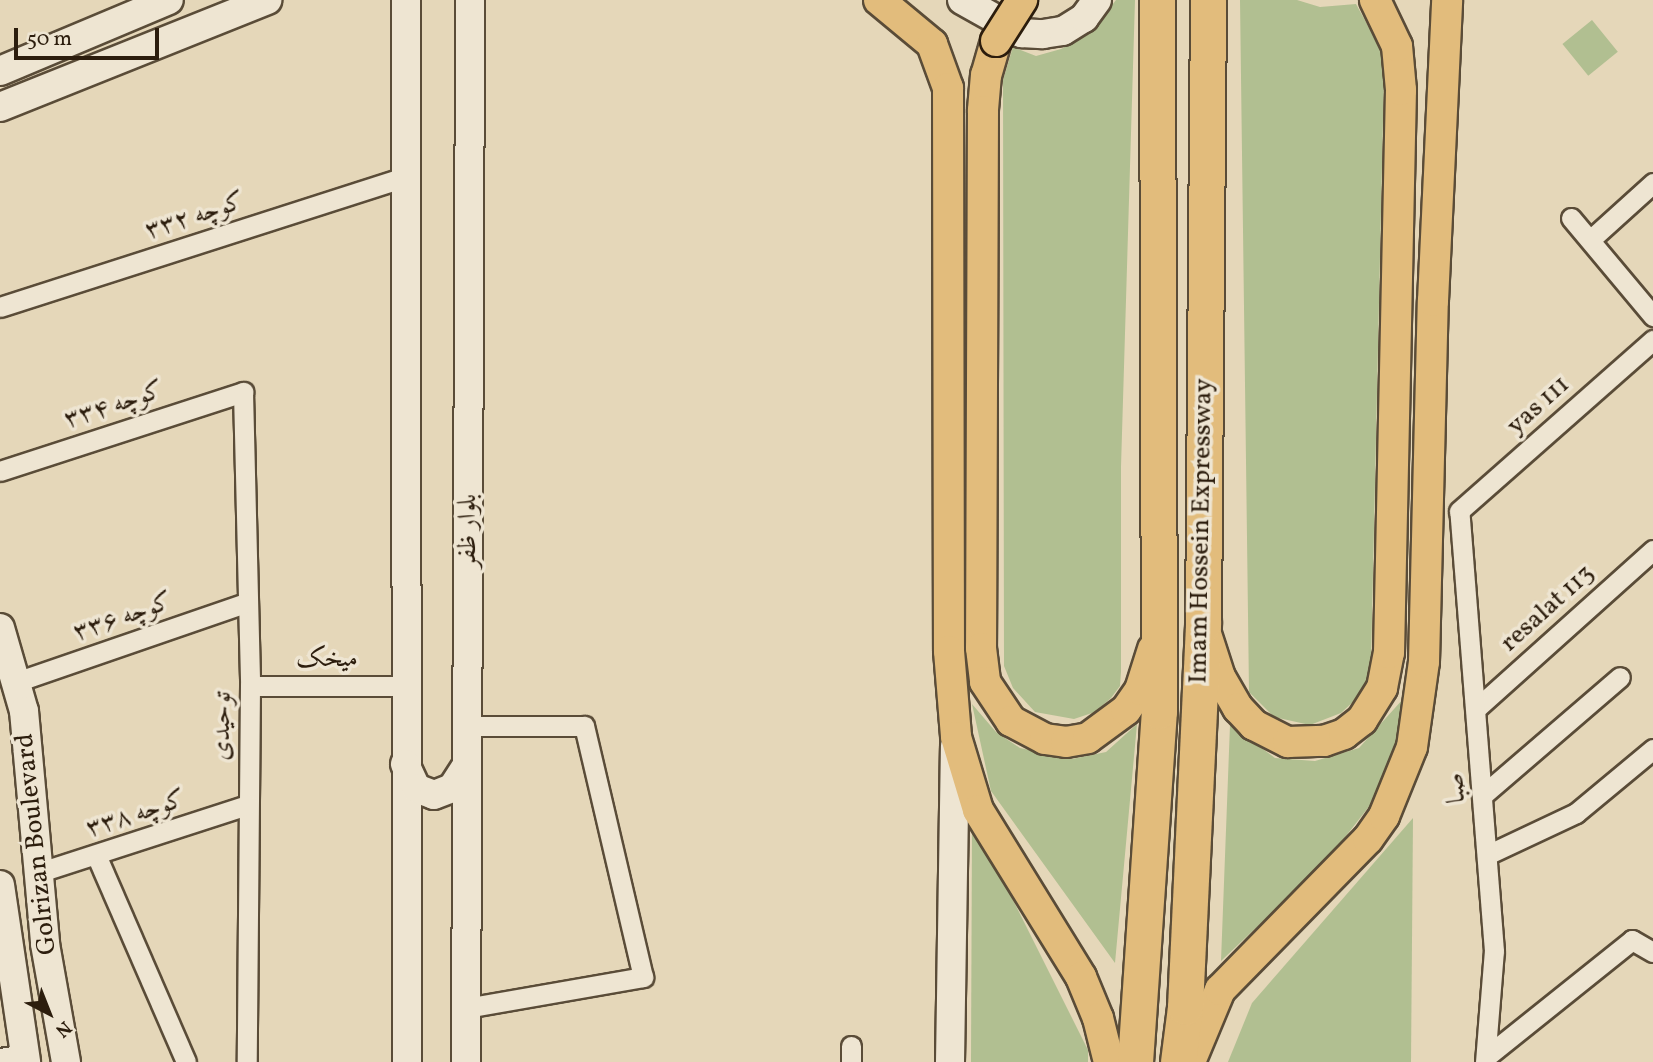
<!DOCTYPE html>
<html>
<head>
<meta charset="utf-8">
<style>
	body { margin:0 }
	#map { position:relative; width:1653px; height:1062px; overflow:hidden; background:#e5d7b9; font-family:Vollkorn,Amiri,serif }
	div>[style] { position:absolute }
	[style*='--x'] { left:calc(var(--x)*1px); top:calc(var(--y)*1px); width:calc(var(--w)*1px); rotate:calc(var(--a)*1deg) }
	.green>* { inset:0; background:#b1bf91; transform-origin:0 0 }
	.roads { filter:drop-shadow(2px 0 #5a4c38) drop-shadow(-2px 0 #5a4c38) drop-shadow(0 2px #5a4c38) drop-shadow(0 -2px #5a4c38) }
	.street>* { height:19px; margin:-9.5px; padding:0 9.5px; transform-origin:9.5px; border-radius:9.5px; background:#eee5d2 }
	.secondary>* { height:28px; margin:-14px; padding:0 14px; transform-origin:14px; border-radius:14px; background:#eee5d2 }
	.primary>* { height:30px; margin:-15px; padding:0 15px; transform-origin:15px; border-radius:15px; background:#e2bc7c }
	.highway>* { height:35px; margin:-17.5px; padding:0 17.5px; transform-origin:17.5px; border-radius:17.5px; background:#e2bc7c }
	.bridges { filter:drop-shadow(2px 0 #2c1d0d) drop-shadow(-2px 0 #2c1d0d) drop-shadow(0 2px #2c1d0d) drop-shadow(0 -2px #2c1d0d) }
	.primary-bridge>* { height:30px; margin:-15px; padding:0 15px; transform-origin:15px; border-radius:15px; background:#e2bc7c }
	span { translate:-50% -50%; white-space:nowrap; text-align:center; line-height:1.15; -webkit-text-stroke:7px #eee5d2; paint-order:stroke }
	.street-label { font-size:26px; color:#2c1d0d }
	.north { position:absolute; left:14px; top:978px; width:70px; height:70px; -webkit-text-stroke:5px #eee5d2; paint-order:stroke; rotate:138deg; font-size:19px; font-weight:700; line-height:28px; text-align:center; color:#2c1d0d }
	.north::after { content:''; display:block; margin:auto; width:24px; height:32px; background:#2c1d0d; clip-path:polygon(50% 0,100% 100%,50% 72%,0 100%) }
	.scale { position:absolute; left:14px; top:28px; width:145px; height:32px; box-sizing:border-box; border:4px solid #2c1d0d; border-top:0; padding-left:9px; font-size:21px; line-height:24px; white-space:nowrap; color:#2c1d0d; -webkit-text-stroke:5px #eee5d2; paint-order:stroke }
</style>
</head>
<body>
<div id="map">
	<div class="green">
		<i style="clip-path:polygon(1116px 0,1135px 0,1121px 467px,1121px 672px,1120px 686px,1111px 698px,1095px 712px,1074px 719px,1035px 712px,1013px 688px,1004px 666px,1003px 80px,1013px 47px,1036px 56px,1061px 49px,1091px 33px)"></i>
		<i style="clip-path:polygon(1240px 0,1297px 0,1320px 7px,1356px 4px,1380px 48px,1384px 76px,1371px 663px,1366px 685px,1355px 700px,1341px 713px,1310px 725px,1274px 717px,1249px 692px)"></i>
		<i style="left:1592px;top:20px;width:41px;height:38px;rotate:51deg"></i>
		<i style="clip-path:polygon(1403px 699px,1402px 756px,1378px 795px,1328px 859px,1221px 961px,1230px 725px,1275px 758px,1315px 761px,1359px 748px)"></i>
		<i style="clip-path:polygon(972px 704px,996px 732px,1020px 748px,1072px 759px,1106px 752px,1137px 724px,1115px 963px,991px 791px)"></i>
		<i style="clip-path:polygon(1413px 818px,1411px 1062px,1228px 1062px,1252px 1003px)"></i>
		<i style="clip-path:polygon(972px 827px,983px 840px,1088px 1050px,1088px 1062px,971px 1062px)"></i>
	</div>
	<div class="roads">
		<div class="street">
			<i style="--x:1571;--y:218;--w:128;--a:50.1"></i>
			<i style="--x:1590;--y:240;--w:85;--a:-42.1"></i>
			<i style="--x:0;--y:307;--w:426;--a:-17.8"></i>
			<i style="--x:0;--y:471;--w:256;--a:-18"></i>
			<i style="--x:243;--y:392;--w:294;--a:88.6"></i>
			<i style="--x:250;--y:686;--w:376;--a:90.5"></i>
			<i style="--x:16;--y:682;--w:243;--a:-19"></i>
			<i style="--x:250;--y:686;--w:154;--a:0"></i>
			<i style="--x:1478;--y:707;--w:235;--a:-41.9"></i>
			<i style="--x:1484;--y:794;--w:179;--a:-40.7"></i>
			<i style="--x:1489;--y:854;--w:96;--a:-25.2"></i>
			<i style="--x:1576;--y:813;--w:100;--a:-39.7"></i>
			<i style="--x:97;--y:857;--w:223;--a:66.5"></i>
			<i style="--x:40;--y:872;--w:218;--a:-17.9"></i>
			<i style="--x:466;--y:1008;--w:180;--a:-9.9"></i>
			<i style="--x:643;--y:977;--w:258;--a:-103.2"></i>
			<i style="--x:584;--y:726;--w:116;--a:180"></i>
			<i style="--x:1486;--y:1057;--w:187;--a:-38.7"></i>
			<i style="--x:1632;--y:940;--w:24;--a:30"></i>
			<i style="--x:0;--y:1058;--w:25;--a:-9"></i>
			<i style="--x:851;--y:1062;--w:16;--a:-90"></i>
			<i style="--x:1485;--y:1062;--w:111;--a:-85.4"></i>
			<i style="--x:1494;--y:951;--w:441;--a:-94.5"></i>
			<i style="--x:1459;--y:511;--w:259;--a:-41.4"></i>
		</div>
		<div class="secondary">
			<i style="--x:406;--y:0;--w:1062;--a:89.95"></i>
			<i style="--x:962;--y:0;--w:68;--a:29.2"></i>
			<i style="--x:1021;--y:33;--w:22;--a:3"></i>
			<i style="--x:1043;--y:34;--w:20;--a:-9"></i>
			<i style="--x:1063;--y:31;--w:25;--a:-32"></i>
			<i style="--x:1084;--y:18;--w:22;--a:-54"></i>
			<i style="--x:0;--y:71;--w:183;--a:-22.8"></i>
			<i style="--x:0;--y:107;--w:288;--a:-21.8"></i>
			<i style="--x:0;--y:628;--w:86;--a:73.9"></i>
			<i style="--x:24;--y:711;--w:234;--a:84.8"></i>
			<i style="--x:45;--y:944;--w:120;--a:79.9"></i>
			<i style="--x:405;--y:764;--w:26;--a:65"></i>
			<i style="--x:416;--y:788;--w:19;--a:21"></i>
			<i style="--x:434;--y:795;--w:19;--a:-21"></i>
			<i style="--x:452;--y:788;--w:27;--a:-57"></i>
			<i style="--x:0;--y:885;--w:179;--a:81.6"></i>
			<i style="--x:466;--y:1062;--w:1062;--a:-89.78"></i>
			<i style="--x:950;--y:1062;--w:316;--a:-89.1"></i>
		</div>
		<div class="primary">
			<i style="--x:879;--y:0;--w:69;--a:39.7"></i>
			<i style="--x:932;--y:44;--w:47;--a:70"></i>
			<i style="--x:948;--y:88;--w:563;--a:89.9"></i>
			<i style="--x:949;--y:651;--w:86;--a:85.3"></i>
			<i style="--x:956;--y:737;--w:76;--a:73.2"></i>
			<i style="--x:978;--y:810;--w:196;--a:58.3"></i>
			<i style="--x:1081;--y:977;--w:44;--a:67.5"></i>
			<i style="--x:1098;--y:1018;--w:45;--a:76"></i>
			<i style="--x:996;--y:41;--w:35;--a:106"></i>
			<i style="--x:986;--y:75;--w:36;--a:95"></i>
			<i style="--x:983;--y:111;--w:537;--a:90.21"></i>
			<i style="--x:981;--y:648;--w:34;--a:83"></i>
			<i style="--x:985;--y:682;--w:47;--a:56.3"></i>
			<i style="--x:1011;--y:721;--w:38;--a:28"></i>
			<i style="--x:1045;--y:739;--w:21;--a:8"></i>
			<i style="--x:1066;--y:742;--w:22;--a:-10"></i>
			<i style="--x:1088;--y:738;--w:47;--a:-36.4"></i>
			<i style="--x:1126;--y:710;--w:24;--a:-55"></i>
			<i style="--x:1140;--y:690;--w:43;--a:-72.4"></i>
			<i style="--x:1206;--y:634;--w:45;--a:72"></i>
			<i style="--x:1220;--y:677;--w:36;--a:60"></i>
			<i style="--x:1238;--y:708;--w:23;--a:47"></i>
			<i style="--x:1254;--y:725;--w:38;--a:27"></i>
			<i style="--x:1288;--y:742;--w:36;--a:-2"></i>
			<i style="--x:1324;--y:741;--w:21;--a:-19"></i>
			<i style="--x:1344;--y:734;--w:23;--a:-38"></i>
			<i style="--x:1362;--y:720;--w:38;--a:-58"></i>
			<i style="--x:1382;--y:688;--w:36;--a:-79"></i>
			<i style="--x:1389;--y:653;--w:563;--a:-88.78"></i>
			<i style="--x:1401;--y:90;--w:44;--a:-95.2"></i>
			<i style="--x:1397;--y:46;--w:51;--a:-115.6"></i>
			<i style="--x:1190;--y:1062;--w:78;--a:-67.4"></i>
			<i style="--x:1220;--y:990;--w:211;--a:-45.6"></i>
			<i style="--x:1368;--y:839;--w:28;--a:-55"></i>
			<i style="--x:1384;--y:816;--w:74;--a:-67.9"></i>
			<i style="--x:1412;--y:747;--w:86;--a:-82"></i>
			<i style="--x:1424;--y:662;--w:361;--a:-88.6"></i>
			<i style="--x:1433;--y:301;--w:301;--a:-87.3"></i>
		</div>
		<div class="highway">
			<i style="--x:1135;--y:1062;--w:352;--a:-86.1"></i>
			<i style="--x:1159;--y:711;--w:711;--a:-90.16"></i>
			<i style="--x:1178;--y:1062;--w:55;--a:-82.7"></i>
			<i style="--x:1185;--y:1007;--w:383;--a:-87.3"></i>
			<i style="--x:1203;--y:624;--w:624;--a:-89.54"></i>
		</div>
	</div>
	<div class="bridges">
		<div class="primary-bridge">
			<i style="--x:996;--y:41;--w:49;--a:-57.6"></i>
		</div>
	</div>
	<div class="street-label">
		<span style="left:195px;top:217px;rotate:-18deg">کوچه ۳۳۲</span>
		<span style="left:114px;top:406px;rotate:-18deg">کوچه ۳۳۴</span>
		<span style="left:1539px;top:406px;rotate:-42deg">yas 111</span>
		<span style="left:469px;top:531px;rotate:-90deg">بلوار ظفر</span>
		<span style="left:1202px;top:531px;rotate:-89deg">Imam Hossein Expressway</span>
		<span style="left:1548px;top:609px;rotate:-42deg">resalat 113</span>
		<span style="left:123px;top:618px;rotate:-19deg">کوچه ۳۳۶</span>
		<span style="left:327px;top:660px">میخک</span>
		<span style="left:223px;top:726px;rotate:-89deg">توحیدی</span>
		<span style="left:1457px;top:788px;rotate:-94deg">صبا</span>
		<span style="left:136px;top:815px;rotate:-18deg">کوچه ۳۳۸</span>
		<span style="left:37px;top:844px;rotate:-96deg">Golrizan Boulevard</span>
	</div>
	<div class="north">N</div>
	<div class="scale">50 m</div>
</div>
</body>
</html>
